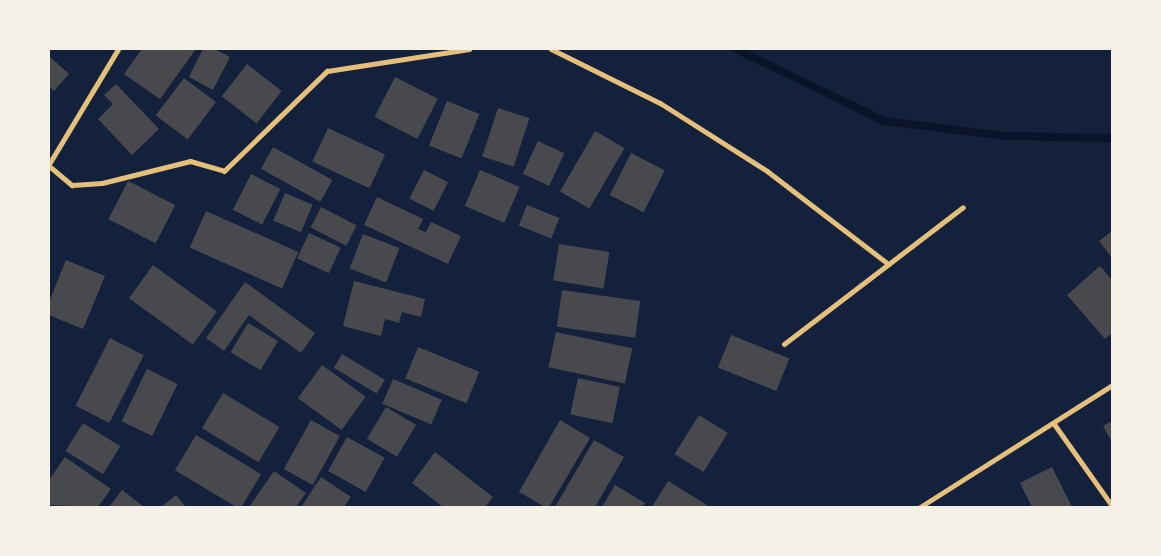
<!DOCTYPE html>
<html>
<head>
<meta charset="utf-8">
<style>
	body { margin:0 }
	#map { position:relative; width:1161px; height:556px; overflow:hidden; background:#14213d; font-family:"Exo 2",sans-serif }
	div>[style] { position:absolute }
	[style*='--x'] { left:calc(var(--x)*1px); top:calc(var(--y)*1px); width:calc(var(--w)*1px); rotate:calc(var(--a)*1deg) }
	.stream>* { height:8px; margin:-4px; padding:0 4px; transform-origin:4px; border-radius:4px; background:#0b132b }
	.building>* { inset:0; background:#48494c; transform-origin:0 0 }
	.minor>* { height:5px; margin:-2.5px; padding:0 2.5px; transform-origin:2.5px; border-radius:2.5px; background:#e5c07b }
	span { translate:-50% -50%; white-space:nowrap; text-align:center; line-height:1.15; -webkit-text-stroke:4px #f6f1e7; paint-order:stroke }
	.frame { position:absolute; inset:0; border:50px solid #f6f1e7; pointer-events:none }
</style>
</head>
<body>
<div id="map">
	<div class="stream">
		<i style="--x:736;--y:49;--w:165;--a:25.9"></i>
		<i style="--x:884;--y:121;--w:122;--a:7.1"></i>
		<i style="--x:1005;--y:136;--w:107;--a:1.1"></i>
	</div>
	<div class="building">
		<i style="clip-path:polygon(142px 49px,196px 49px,160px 99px,124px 74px)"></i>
		<i style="clip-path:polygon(203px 49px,214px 49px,230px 57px,213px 90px,189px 77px)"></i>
		<i style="clip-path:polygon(49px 56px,69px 74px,54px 91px,49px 86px)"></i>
		<i style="left:247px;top:64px;width:44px;height:41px;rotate:38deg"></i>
		<i style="left:395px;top:77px;width:48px;height:45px;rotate:27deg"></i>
		<i style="left:184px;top:78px;width:40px;height:47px;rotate:37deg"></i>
		<i style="clip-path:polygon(116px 84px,159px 129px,132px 155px,98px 119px,113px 104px,104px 95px)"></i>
		<i style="left:447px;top:101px;width:35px;height:48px;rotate:22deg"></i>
		<i style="left:498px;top:108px;width:33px;height:51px;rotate:18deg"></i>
		<i style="left:328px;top:128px;width:63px;height:37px;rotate:25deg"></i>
		<i style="left:595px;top:131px;width:34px;height:70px;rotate:30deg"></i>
		<i style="left:538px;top:141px;width:29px;height:36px;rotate:25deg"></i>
		<i style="left:273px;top:147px;width:68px;height:25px;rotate:29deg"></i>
		<i style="left:631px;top:153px;width:38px;height:47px;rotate:27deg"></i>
		<i style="left:424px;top:170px;width:27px;height:32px;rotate:27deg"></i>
		<i style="left:480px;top:170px;width:43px;height:39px;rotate:23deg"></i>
		<i style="left:251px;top:174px;width:33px;height:40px;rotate:27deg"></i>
		<i style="left:128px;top:181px;width:53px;height:43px;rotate:27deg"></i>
		<i style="left:285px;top:193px;width:30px;height:30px;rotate:23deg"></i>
		<i style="clip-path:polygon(377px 197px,423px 219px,418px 229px,426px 232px,431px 222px,461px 236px,448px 264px,364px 225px)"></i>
		<i style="left:527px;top:205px;width:35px;height:22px;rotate:22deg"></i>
		<i style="left:321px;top:207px;width:40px;height:23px;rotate:27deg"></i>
		<i style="left:206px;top:211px;width:101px;height:40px;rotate:24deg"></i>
		<i style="clip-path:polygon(1112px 231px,1112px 258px,1099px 241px)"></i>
		<i style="left:309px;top:233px;width:35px;height:28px;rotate:25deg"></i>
		<i style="left:363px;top:234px;width:39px;height:37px;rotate:21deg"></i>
		<i style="left:559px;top:244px;width:51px;height:37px;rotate:9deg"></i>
		<i style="clip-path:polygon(66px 260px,105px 276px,83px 329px,49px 315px,49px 302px)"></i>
		<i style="left:153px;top:265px;width:79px;height:41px;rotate:36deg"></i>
		<i style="clip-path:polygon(1100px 266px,1112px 280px,1112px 333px,1105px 339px,1067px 295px)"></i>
		<i style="clip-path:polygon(354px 281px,425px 299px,421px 317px,402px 312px,399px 323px,385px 319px,381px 336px,343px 326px)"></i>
		<i style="clip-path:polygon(245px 282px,315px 333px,301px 353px,249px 315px,224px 351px,206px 338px)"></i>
		<i style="left:562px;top:290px;width:79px;height:37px;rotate:8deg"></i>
		<i style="left:248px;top:323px;width:35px;height:34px;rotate:31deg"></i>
		<i style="left:556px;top:332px;width:78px;height:36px;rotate:12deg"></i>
		<i style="left:731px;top:335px;width:63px;height:35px;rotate:22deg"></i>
		<i style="left:110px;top:338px;width:38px;height:76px;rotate:27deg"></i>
		<i style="left:418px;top:347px;width:66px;height:34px;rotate:22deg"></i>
		<i style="left:342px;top:354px;width:50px;height:16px;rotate:31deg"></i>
		<i style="left:322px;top:365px;width:54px;height:41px;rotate:36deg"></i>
		<i style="left:147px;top:369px;width:34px;height:58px;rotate:26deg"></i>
		<i style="left:578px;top:378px;width:43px;height:37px;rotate:12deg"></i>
		<i style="left:393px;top:379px;width:53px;height:27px;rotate:23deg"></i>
		<i style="left:223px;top:393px;width:66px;height:41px;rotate:31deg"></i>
		<i style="left:386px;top:407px;width:35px;height:37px;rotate:31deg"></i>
		<i style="left:699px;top:415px;width:34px;height:46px;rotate:32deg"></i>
		<i style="left:311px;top:420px;width:33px;height:56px;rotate:29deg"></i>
		<i style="clip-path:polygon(560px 420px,590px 438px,549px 507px,545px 507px,519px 492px)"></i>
		<i style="clip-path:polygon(1112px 421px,1112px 442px,1103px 426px)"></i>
		<i style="left:83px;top:423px;width:44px;height:33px;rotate:32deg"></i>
		<i style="left:196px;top:435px;width:76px;height:41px;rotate:31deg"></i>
		<i style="left:347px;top:437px;width:43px;height:39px;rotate:29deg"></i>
		<i style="clip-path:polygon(594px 440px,624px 457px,595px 507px,555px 507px)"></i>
		<i style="clip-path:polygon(435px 452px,493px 497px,485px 507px,443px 507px,412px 483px)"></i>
		<i style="clip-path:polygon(65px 457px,111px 489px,98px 507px,49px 505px,49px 480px)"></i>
		<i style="clip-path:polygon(1052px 467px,1072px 507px,1032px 507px,1020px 483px)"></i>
		<i style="clip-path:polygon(274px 471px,306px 493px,296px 507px,249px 507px)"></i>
		<i style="clip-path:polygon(321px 477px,351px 497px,344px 507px,301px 507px)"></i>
		<i style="clip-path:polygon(668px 481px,707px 505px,706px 507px,652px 507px)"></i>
		<i style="clip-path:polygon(615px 485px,645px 503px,642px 507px,602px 507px)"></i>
		<i style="clip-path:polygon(122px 490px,144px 507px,109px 507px)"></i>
		<i style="clip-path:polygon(176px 495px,186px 507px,161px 507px)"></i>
	</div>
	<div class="minor">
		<i style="--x:551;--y:49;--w:122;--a:26.4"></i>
		<i style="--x:660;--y:103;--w:127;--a:32.4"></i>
		<i style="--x:767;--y:171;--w:153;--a:37.5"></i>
		<i style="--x:49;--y:164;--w:134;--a:-59"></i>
		<i style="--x:49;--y:166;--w:30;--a:40"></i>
		<i style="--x:72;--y:185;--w:30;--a:-4"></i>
		<i style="--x:102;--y:183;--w:91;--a:-14"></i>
		<i style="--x:190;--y:161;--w:35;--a:16"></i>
		<i style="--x:224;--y:171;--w:144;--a:-44.2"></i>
		<i style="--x:327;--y:71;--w:144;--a:-8.8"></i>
		<i style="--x:784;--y:344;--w:225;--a:-37.4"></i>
		<i style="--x:1054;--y:424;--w:100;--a:54.7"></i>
		<i style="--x:920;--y:507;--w:227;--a:-32.4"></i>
	</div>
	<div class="frame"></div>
</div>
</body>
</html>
